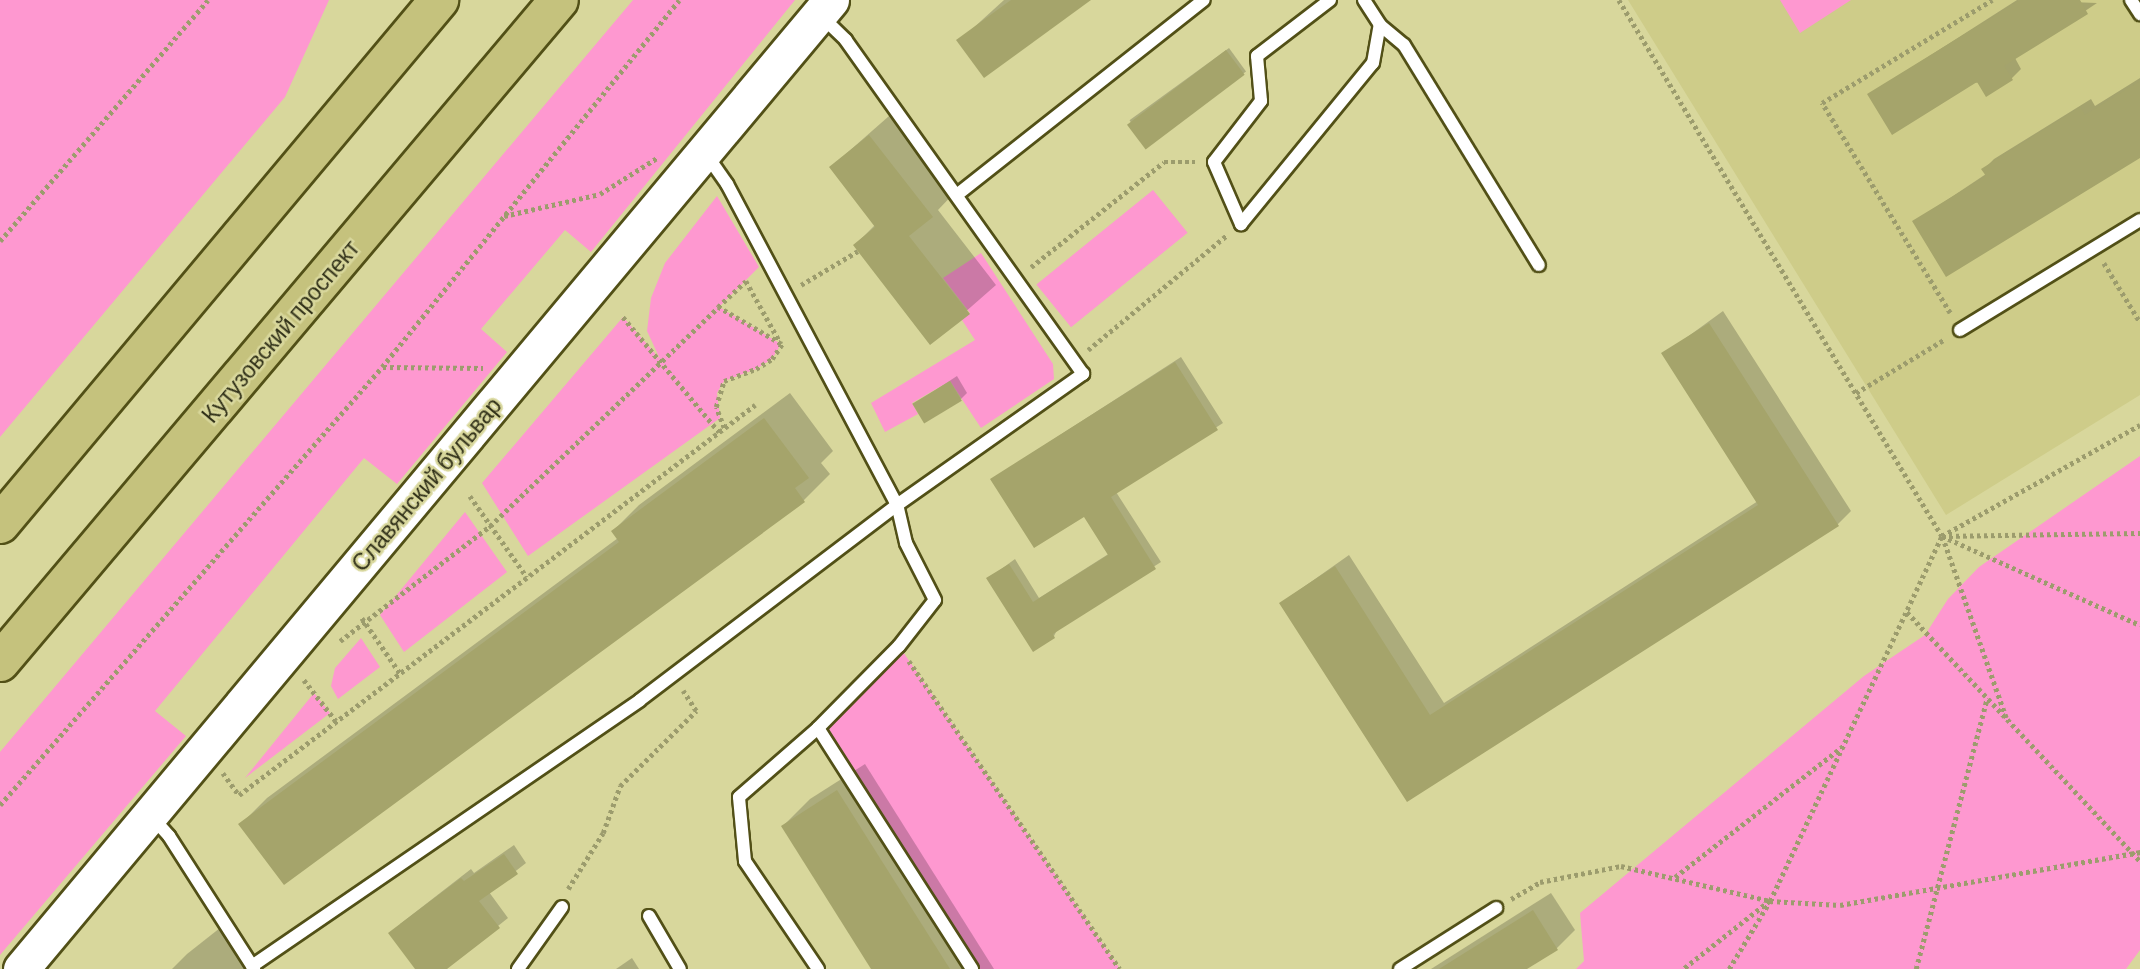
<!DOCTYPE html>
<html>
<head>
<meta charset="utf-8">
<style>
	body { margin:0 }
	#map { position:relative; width:2140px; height:969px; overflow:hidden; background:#d8d79c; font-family:Barlow,sans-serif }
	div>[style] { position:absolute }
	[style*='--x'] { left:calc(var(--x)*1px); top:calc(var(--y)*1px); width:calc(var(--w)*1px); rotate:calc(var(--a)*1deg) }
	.built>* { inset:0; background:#cecc89 }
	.green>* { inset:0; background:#fe98d0; transform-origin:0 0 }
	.shadow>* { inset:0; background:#0003; transform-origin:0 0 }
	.building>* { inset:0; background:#a5a46b; transform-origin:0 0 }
	.path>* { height:4.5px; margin-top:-2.25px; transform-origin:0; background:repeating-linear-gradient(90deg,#9c9c6d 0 3.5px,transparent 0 7px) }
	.roads { filter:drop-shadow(2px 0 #525017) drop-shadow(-2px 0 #525017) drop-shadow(0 2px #525017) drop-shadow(0 -2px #525017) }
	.lane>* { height:12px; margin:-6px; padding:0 6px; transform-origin:6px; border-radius:6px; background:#fff }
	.secondary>* { height:35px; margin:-17.5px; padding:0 17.5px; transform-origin:17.5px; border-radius:17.5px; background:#fff }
	.primary>* { height:38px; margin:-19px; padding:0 19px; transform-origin:19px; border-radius:19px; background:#c5c27d }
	span { translate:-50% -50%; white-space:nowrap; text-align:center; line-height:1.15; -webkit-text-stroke:5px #d8d79c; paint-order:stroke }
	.street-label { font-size:23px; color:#303018 }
</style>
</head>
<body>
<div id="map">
	<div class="built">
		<i style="clip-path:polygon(1628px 0,2140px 0,2140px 395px,1946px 515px)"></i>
	</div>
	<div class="green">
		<i style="clip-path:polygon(0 0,329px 0,285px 97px,0 437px)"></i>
		<i style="clip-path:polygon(633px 0,795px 0,591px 252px,565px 230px,481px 329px,507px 352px,397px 484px,364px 458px,155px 711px,186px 736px,0 955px,0 752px)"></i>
		<i style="clip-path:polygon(1780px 0,1851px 0,1800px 33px)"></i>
		<i style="left:1153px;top:190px;width:55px;height:150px;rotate:51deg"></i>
		<i style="clip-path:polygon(717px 196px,759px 267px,719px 307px,781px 344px,772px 359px,756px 369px,724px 381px,717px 393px,720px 418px,528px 556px,482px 483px,623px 317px,660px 359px,647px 331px,651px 298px,665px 263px)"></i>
		<i style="clip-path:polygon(981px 253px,1053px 364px,1054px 379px,981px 428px,950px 381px,912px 403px,918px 414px,885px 432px,871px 403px,975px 340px,962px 320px,970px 313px,943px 278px)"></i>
		<i style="clip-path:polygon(2140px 456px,2140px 950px,2126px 969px,1576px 969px,1584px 961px,1580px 913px,1864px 676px,1925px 635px,1948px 599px,1979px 567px)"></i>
		<i style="clip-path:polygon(465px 512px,507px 572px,404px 652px,380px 615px)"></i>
		<i style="clip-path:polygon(361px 638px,380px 667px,338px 699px,331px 686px,335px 668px)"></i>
		<i style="clip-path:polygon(899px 646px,1120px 969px,972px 969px,818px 728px)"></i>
		<i style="clip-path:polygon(314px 693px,330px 713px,245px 778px)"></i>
	</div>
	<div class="shadow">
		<i style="clip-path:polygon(1004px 0,1088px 0,959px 41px)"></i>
		<i style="clip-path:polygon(2017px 0,2097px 3px,2015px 58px,2021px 69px,2011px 79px,1870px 94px)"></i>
		<i style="left:1229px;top:48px;width:29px;height:123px;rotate:54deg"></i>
		<i style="clip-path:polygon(2140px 78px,2140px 155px,1914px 222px,1986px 174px,1984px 169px,1994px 159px,2091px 99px,2095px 106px)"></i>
		<i style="clip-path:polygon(897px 109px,959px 188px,938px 210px,996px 285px,931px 342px,855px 245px,876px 224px,831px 167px)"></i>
		<i style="clip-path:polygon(1723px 311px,1851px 511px,1838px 524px,1408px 800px,1281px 603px,1349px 555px,1444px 703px,1758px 501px,1664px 354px)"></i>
		<i style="clip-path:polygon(1181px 357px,1223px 423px,1116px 492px,1161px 562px,1058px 628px,1054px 636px,989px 578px,1015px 559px,1039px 598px,1110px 553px,1085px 514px,992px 479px)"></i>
		<i style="clip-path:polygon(957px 376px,967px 393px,961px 399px,914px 404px)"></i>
		<i style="clip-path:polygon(790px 393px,833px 451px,821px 463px,830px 474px,804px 500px,284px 883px,241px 824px,267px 798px,618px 538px,613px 531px,639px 505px)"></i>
		<i style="clip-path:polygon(865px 764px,994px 969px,873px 969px,783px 826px,810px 799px)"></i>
		<i style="clip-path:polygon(514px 845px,526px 863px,489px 892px,508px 918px,444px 969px,418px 969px,400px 924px,471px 869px,474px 873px)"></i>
		<i style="clip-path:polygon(1551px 893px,1575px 930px,1557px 948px,1524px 969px,1431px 969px)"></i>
		<i style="clip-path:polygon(225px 924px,260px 969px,172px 969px,187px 954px)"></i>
		<i style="clip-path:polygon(632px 958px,639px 969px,616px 969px)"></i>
	</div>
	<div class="building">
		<i style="clip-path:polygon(1011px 0,1091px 0,984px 78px,956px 40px)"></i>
		<i style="clip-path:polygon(2020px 0,2080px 0,2088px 14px,2004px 66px,2013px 80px,1986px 97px,1977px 82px,1892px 135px,1867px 94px)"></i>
		<i style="left:1226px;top:50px;width:31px;height:124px;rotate:53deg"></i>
		<i style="clip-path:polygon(2140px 81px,2140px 158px,1946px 277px,1912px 221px,1986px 176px,1981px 169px,2080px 107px,2085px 115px)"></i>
		<i style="clip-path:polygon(869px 135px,933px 217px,909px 236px,970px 314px,930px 345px,853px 245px,875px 227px,829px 167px)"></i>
		<i style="clip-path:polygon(1709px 323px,1839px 526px,1407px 802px,1279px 603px,1335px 566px,1430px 715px,1758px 505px,1661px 353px)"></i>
		<i style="clip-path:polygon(1175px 362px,1218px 430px,1111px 497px,1156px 569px,1053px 634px,1055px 638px,1033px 652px,986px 578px,1009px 564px,1033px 602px,1108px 555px,1084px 517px,1034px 548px,990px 479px)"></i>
		<i style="left:950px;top:381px;width:23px;height:44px;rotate:59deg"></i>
		<i style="clip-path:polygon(764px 418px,809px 478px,795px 488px,805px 502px,284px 885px,238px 824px,619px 542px,611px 531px)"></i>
		<i style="clip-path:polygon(837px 790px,950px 969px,871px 969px,781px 826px)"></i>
		<i style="clip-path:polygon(504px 854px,518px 874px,479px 901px,500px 928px,447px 969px,415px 969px,388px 933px,461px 878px,464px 881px)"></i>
		<i style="clip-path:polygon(1533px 910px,1558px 950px,1527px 969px,1439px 969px)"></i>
	</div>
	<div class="path">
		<i style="--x:1619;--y:0;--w:626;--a:58.93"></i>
		<i style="--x:1942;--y:536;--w:198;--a:-0.9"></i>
		<i style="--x:504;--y:216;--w:98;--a:-12.9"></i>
		<i style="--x:600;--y:194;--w:67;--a:-32.3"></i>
		<i style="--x:0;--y:241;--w:318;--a:-49.2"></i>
		<i style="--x:2104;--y:263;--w:69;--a:58.6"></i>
		<i style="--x:1031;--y:267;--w:169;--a:-38.3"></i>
		<i style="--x:1164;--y:162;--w:32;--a:0"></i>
		<i style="--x:801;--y:285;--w:66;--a:-30.8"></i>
		<i style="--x:1950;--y:313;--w:246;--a:-121.4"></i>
		<i style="--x:1822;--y:103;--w:199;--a:-31.2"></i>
		<i style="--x:623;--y:317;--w:150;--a:50.1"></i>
		<i style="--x:1088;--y:350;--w:180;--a:-39.6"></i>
		<i style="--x:383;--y:367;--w:100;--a:0.6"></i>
		<i style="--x:1856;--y:393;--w:104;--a:-31.2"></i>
		<i style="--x:724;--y:428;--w:22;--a:-111"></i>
		<i style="--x:716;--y:407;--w:27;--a:-73"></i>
		<i style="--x:724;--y:381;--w:34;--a:-21"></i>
		<i style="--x:756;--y:369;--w:19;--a:-32"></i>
		<i style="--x:772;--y:359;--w:18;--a:-56"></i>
		<i style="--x:470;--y:496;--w:99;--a:54.9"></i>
		<i style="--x:1907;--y:612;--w:341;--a:46.9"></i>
		<i style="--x:362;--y:618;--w:67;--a:55.4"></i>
		<i style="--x:340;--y:641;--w:189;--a:-37.5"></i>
		<i style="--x:490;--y:526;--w:316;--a:-43.8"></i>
		<i style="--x:718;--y:307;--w:38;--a:-43"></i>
		<i style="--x:746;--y:281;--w:72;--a:60.9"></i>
		<i style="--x:781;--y:344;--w:73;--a:-149.6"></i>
		<i style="--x:909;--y:661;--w:373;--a:55.6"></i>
		<i style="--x:304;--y:680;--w:52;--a:52"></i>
		<i style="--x:2006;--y:718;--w:193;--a:-109.4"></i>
		<i style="--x:1942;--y:536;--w:217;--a:24.2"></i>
		<i style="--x:223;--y:773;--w:27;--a:54"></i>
		<i style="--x:239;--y:795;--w:647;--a:-37.08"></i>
		<i style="--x:0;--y:805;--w:581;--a:-48.91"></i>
		<i style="--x:382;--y:367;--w:472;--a:-51"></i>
		<i style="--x:1675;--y:877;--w:212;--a:-37.9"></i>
		<i style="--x:568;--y:889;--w:66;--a:-58"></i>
		<i style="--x:603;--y:833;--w:50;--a:-70.1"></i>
		<i style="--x:620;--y:786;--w:107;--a:-44.6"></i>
		<i style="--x:696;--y:711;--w:24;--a:-123"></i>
		<i style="--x:1511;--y:899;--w:34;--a:-30"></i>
		<i style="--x:1540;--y:882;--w:83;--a:-11.2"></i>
		<i style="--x:1621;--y:866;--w:153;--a:13.2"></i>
		<i style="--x:1770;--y:901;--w:110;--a:141.7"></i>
		<i style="--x:1770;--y:901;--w:70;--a:3.3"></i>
		<i style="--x:1840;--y:905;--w:305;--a:-10"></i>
		<i style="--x:1729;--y:969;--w:79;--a:-58.9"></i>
		<i style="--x:1770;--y:901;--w:403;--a:-64.8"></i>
		<i style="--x:1942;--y:536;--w:227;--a:-29.3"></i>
		<i style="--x:1916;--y:969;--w:280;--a:-75.3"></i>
	</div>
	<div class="roads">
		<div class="lane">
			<i style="--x:1330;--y:0;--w:92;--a:142.5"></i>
			<i style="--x:1257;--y:56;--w:45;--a:84.9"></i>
			<i style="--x:1261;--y:101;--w:77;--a:127.6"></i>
			<i style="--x:1214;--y:162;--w:68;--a:66.5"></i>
			<i style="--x:1241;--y:224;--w:208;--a:-50.7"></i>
			<i style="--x:1373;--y:63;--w:39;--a:-80"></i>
			<i style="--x:1364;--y:0;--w:30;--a:57"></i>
			<i style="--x:1380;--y:25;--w:31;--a:40"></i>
			<i style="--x:1404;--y:45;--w:258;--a:58.5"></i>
			<i style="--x:2131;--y:0;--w:17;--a:57"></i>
			<i style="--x:958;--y:194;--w:313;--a:-38.3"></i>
			<i style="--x:1960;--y:330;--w:211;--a:-31.4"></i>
			<i style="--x:818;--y:728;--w:286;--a:57.4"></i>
			<i style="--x:151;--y:816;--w:27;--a:48"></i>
			<i style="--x:169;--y:836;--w:158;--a:57.4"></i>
			<i style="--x:649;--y:916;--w:61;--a:59.7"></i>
			<i style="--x:252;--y:966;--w:470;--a:-34.4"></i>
			<i style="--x:640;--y:700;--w:323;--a:-37.2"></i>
			<i style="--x:897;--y:505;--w:363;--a:-117.9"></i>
			<i style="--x:727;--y:184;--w:37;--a:-125"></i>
			<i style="--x:518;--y:969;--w:76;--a:-54.6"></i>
			<i style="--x:818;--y:969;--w:130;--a:-124.1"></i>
			<i style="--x:745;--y:861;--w:64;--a:-95.4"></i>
			<i style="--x:739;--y:797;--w:105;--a:-41.1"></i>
			<i style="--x:818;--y:728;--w:115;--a:-45.4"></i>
			<i style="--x:899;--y:646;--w:58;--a:-52"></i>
			<i style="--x:935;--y:600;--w:64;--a:-117"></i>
			<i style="--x:906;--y:543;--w:39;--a:-103"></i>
			<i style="--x:897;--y:505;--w:228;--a:-35.2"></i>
			<i style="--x:1083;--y:374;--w:410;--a:-125.4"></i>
			<i style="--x:846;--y:40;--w:33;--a:-136"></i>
			<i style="--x:1400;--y:969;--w:114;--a:-32.4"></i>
		</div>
		<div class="secondary">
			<i style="--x:21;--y:969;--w:1263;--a:-50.11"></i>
		</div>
		<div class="primary">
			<i style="--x:0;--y:524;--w:684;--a:-50.04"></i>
			<i style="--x:0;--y:662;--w:866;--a:-49.82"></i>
		</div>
	</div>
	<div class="street-label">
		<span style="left:280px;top:331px;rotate:-50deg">Кутузовский проспект</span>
		<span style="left:426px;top:484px;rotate:-50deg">Славянский бульвар</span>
	</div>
</div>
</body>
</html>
